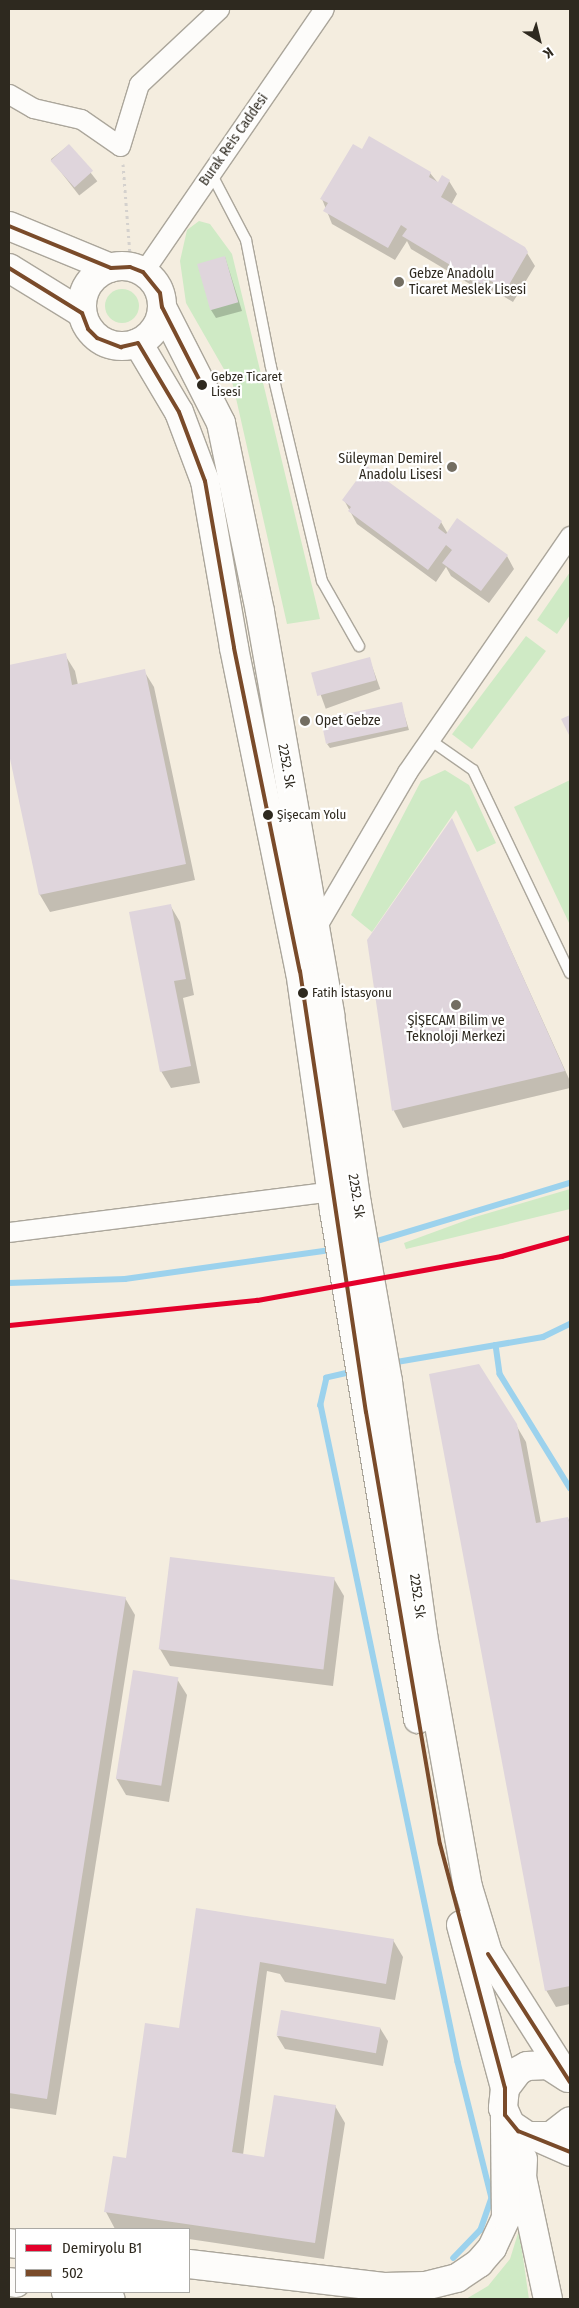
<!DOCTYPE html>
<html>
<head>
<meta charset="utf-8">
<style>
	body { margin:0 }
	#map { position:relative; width:579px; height:2308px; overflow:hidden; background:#f4eddf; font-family:"Fira Sans Condensed",sans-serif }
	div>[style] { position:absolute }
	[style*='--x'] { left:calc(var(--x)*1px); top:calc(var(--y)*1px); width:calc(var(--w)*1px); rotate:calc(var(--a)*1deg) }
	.green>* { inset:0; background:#cfeac5; transform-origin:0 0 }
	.round { border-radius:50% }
	.shadow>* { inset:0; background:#0003; transform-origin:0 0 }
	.stream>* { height:5.5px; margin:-2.75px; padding:0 2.75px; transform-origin:2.75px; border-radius:2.75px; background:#9cd2ed }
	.building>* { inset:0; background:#dfd5dc; transform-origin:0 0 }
	.path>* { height:3px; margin-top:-1.5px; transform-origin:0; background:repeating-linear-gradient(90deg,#d4d1cd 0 2.5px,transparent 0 6.5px) }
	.roads { filter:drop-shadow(1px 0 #aba69b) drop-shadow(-1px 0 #aba69b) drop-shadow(0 1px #aba69b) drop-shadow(0 -1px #aba69b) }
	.service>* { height:10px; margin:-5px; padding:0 5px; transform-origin:5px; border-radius:5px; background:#fdfcfa }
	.minor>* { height:19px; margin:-9.5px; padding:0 9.5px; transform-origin:9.5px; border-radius:9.5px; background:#fdfcfa }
	.primary>* { height:28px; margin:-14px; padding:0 14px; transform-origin:14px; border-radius:14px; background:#fdfcfa }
	.primary>.ring { margin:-14px; padding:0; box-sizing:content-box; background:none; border:28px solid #fdfcfa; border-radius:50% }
	.trunk>* { height:28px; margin:-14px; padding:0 14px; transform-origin:14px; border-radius:14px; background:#fdfcfa }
	.bus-1>* { height:4px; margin:-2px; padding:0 2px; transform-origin:2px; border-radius:2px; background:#7a4b2a }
	.rail-1>* { height:5px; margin:-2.5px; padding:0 2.5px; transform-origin:2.5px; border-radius:2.5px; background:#e4002b }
	.dots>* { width:14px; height:14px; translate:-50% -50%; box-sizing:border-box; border:2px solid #fff; border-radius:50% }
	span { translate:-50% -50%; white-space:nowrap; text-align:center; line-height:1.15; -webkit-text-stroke:4.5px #fff; paint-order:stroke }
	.bus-label { font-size:13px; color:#2e291f }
	.left { translate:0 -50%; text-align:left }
	.street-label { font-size:14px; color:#2e291f }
	.poi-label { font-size:14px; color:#2e291f }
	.right { translate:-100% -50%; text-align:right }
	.frame { position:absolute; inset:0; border:10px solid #2e291f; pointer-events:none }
	.legend { position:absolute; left:15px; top:2228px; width:175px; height:65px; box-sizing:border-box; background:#fff; border:1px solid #aba9a5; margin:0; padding:6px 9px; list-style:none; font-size:15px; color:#2e291f }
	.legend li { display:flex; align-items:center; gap:10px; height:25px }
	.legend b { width:25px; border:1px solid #aba9a5 }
	.north { position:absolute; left:514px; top:15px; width:50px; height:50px; -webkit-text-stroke:4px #fff; paint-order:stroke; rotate:144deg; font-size:14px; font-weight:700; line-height:20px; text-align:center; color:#2e291f }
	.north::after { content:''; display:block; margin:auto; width:18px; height:22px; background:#2e291f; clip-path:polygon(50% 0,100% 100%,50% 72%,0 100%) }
</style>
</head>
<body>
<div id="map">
	<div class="green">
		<i style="clip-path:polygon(199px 221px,210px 224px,232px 254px,320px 619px,287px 624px,233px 385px,186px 303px,180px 261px,187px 230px)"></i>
		<i class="round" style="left:105px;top:289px;width:34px;height:34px"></i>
		<i style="clip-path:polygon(570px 572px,570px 615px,557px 634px,537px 620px)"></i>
		<i style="left:526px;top:636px;width:25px;height:123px;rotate:37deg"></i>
		<i style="clip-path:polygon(445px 770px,469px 785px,496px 843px,477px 852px,456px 810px,372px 932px,351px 915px,421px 781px)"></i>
		<i style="clip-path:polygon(570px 780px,570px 925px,514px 807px)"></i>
		<i style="clip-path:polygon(570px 1189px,570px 1209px,406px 1249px,404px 1243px,475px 1217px)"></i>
		<i style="clip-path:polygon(519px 2230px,529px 2299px,466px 2299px,488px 2286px,510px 2259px)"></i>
	</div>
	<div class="shadow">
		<i style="left:69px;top:145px;width:46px;height:23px;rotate:52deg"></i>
		<i style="clip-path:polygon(362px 151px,430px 173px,439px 184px,443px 177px,449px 181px,457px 194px,451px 205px,527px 253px,535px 266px,513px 302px,493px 290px,490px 296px,411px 249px,407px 241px,395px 260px,332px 224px,322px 199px)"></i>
		<i style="clip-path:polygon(225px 257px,242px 311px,216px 318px,211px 310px)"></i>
		<i style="clip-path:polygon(368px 468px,441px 522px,448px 534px,507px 556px,514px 569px,489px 603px,451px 576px,446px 567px,436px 582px,357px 524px,344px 500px)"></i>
		<i style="clip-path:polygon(65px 655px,75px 671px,78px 685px,144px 671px,154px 687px,195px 880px,50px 912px,40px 895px,9px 748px,9px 666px)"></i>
		<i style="left:369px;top:658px;width:33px;height:58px;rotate:70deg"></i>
		<i style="clip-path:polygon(401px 704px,409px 730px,330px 748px,327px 744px)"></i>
		<i style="clip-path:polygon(452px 820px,570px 1081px,570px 1088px,403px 1128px,394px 1111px,368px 940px)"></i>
		<i style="clip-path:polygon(170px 905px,180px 922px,194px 995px,183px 998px,200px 1083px,171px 1088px,161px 1071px)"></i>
		<i style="clip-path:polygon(516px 1425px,526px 1442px,541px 1523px,568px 1518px,570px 1523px,570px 2004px,556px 2007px,546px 1990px)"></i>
		<i style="clip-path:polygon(172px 1558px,334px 1579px,344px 1596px,333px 1686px,170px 1666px,160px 1649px)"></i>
		<i style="clip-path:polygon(9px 1580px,125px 1598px,135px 1615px,56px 2115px,9px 2108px)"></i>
		<i style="clip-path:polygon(177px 1679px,187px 1695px,169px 1802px,126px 1795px,116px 1778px)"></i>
		<i style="clip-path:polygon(197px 1909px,393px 1940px,403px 1957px,395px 2000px,285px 1982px,280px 1974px,267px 1971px,243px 2155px,265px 2158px,335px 2106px,345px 2123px,324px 2259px,189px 2239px,189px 2229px,115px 2229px,106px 2212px,180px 2030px)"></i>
		<i style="clip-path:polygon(380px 2028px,388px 2041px,383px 2066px,285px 2049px,277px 2036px)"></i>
	</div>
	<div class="stream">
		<i style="--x:371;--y:1243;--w:208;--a:-16.8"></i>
		<i style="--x:9;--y:1283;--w:116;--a:-2"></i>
		<i style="--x:125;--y:1279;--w:209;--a:-8"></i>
		<i style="--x:496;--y:1345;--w:29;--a:82"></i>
		<i style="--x:500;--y:1374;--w:134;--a:58.4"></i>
		<i style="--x:391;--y:1363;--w:154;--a:-9.7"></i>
		<i style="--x:543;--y:1337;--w:30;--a:-26"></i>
		<i style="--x:353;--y:1372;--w:27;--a:167"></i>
		<i style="--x:327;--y:1378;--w:28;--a:103"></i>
		<i style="--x:321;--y:1405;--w:671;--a:78.22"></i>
		<i style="--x:458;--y:2062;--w:140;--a:76"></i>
		<i style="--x:492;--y:2198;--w:34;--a:109"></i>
		<i style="--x:481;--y:2230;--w:39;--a:134"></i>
	</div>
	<div class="building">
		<i style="clip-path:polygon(369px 136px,431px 172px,429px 177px,438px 182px,442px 175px,450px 180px,441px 197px,525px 247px,528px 252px,506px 290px,486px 278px,482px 284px,402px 236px,407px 229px,401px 225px,388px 248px,323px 211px,328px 203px,320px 199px,353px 144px,362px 149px)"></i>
		<i style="left:69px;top:144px;width:36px;height:25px;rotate:48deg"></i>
		<i style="left:225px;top:256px;width:48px;height:29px;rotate:74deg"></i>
		<i style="clip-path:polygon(367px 466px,442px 521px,438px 528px,446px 534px,457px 518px,508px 555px,481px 591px,442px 563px,452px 550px,446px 545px,428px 570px,348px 511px,351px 507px,342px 500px)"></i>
		<i style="clip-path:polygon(66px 653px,72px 685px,145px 669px,186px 864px,39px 895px,9px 754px,9px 665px)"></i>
		<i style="left:370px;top:657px;width:24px;height:61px;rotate:75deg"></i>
		<i style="left:402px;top:702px;width:25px;height:83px;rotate:78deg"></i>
		<i style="clip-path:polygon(570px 715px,570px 737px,561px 719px)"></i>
		<i style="clip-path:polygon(452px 818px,565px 1071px,392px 1111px,367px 940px)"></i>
		<i style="clip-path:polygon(171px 904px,186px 979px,174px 981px,191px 1066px,160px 1072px,129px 912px)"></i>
		<i style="clip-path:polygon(479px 1364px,517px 1424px,536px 1523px,568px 1517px,570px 1527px,570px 1986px,545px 1991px,429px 1374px)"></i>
		<i style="left:170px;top:1557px;width:166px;height:93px;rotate:7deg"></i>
		<i style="clip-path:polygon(9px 1579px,126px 1597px,47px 2099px,9px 2093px)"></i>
		<i style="left:133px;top:1670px;width:46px;height:110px;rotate:9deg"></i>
		<i style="clip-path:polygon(196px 1908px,394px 1939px,386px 1984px,260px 1962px,232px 2152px,264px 2157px,274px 2095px,336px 2105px,315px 2243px,104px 2212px,113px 2156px,126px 2158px,145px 2023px,179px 2028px)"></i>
		<i style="left:281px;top:2010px;width:101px;height:26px;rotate:10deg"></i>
	</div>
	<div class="path">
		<i style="--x:123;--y:164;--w:91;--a:85.6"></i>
	</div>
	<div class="roads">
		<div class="service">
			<i style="--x:211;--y:173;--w:76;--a:62.4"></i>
			<i style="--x:246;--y:240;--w:129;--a:78.9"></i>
			<i style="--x:271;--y:367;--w:220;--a:76.6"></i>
			<i style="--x:322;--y:581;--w:75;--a:60.4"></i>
			<i style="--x:430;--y:740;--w:52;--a:34.9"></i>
			<i style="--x:473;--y:770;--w:225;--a:64.5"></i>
		</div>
		<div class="minor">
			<i style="--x:9;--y:94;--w:28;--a:30"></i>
			<i style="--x:33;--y:108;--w:49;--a:12.9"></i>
			<i style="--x:81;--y:119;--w:47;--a:34.7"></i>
			<i style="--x:120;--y:146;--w:65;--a:-73"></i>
			<i style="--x:139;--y:84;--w:110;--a:-43.2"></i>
			<i style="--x:143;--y:272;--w:319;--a:-55.5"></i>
			<i style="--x:315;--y:929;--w:182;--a:-59.6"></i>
			<i style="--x:407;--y:772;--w:287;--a:-55.4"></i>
			<i style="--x:9;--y:1232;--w:336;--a:-7.2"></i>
		</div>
		<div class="primary">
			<i style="--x:9;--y:226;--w:110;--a:22.4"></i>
			<i class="ring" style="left:82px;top:266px;width:52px;height:52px"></i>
			<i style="--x:9;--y:268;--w:86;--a:31.7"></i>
			<i style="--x:162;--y:307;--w:130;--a:63"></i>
			<i style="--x:221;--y:423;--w:193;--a:78.3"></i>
			<i style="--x:260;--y:612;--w:409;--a:80.1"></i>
			<i style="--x:330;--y:1015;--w:191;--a:81.9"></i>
			<i style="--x:357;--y:1204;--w:181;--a:80.1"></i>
			<i style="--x:388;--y:1382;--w:255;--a:82.1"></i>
			<i style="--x:423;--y:1635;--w:256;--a:79.9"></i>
			<i style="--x:468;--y:1887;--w:69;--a:73.1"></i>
			<i style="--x:488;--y:1953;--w:146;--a:57.6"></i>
			<i style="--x:138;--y:343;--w:80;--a:59.3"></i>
			<i style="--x:179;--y:412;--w:74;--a:69.4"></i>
			<i style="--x:205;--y:481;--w:169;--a:80.1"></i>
			<i style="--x:234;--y:648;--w:330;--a:78.5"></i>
			<i style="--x:300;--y:971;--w:242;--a:81.9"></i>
			<i style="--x:334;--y:1211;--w:515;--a:80.61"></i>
			<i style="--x:461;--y:1925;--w:169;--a:74.9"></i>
			<i style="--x:568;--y:2078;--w:24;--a:-147"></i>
			<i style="--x:548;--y:2065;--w:21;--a:177"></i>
			<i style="--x:527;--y:2066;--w:10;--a:151"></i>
			<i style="--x:518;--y:2071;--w:21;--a:127"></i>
			<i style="--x:505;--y:2088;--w:20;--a:96"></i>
			<i style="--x:503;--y:2108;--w:17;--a:66"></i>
			<i style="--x:510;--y:2124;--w:22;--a:34"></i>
			<i style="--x:528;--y:2136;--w:23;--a:0"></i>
			<i style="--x:551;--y:2136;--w:24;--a:-38"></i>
			<i style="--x:539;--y:2138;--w:34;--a:24"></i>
			<i style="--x:523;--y:2159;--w:18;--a:93"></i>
			<i style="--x:522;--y:2177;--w:125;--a:78"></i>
			<i style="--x:9;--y:2243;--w:7;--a:8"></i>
			<i style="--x:189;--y:2264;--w:196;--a:6.7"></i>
			<i style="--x:384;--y:2287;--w:41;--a:-1.4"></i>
			<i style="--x:425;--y:2286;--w:33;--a:-14"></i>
			<i style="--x:457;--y:2278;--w:27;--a:-34"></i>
			<i style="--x:479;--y:2263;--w:20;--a:-49"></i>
			<i style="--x:492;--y:2248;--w:33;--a:-65"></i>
			<i style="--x:506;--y:2218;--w:103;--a:-90.6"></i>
		</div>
		<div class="trunk">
			<i style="--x:9;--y:2282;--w:7;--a:8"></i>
			<i style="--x:66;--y:2292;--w:45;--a:9"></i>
		</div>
	</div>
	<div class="bus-1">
		<i style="--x:9;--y:226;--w:110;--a:22.4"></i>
		<i style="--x:111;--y:268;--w:19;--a:-3"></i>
		<i style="--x:130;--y:267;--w:14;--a:21"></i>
		<i style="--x:143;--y:272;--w:27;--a:51"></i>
		<i style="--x:160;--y:293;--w:14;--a:82"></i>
		<i style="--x:162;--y:307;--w:88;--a:62.9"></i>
		<i style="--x:9;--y:268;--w:86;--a:31.7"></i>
		<i style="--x:82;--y:313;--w:17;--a:69"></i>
		<i style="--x:88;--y:329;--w:13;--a:45"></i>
		<i style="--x:97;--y:338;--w:26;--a:21"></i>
		<i style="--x:121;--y:347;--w:17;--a:-13"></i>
		<i style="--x:138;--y:343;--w:80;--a:59.3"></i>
		<i style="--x:179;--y:412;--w:74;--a:69.4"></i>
		<i style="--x:205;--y:481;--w:169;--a:80.1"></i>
		<i style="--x:234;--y:648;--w:330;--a:78.5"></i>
		<i style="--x:300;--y:971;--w:446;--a:81.5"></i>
		<i style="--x:366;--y:1412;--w:438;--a:80.3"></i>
		<i style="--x:440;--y:1844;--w:253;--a:75.1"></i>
		<i style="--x:505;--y:2088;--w:27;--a:90"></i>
		<i style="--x:505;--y:2115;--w:21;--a:51"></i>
		<i style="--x:518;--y:2131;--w:56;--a:22"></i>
		<i style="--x:488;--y:1954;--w:152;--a:57.4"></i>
	</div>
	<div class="rail-1">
		<i style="--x:9;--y:1325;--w:249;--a:-5.8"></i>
		<i style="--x:257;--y:1300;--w:248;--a:-10.2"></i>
		<i style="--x:501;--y:1256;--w:72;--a:-15.4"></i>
	</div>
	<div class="dots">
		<i style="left:399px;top:282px;background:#736e62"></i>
		<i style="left:202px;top:385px;background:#2e291f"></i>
		<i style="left:452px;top:467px;background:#736e62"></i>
		<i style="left:305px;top:721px;background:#736e62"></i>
		<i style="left:268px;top:815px;background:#2e291f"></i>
		<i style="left:303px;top:993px;background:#2e291f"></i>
		<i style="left:456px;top:1005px;background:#736e62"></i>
	</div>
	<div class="bus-label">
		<span class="left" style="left:211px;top:385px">Gebze Ticaret<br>Lisesi</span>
		<span class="left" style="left:277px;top:815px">Şişecam Yolu</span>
		<span class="left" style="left:312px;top:993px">Fatih İstasyonu</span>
	</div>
	<div class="street-label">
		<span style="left:234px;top:140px;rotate:-55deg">Burak Reis Caddesi</span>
		<span style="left:286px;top:766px;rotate:80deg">2252. Sk</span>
		<span style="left:356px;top:1196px;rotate:81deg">2252. Sk</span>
		<span style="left:417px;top:1596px;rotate:82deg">2252. Sk</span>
	</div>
	<div class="poi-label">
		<span class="left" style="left:409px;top:282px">Gebze Anadolu<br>Ticaret Meslek Lisesi</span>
		<span class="right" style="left:442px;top:467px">Süleyman Demirel<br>Anadolu Lisesi</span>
		<span class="left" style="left:315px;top:721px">Opet Gebze</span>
		<span style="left:456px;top:1029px">ŞİŞECAM Bilim ve<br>Teknoloji Merkezi</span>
	</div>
	<div class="frame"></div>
	<ul class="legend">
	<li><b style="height:6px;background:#e4002b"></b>Demiryolu B1</li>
	<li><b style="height:6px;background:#7a4b2a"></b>502</li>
	</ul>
	<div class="north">K</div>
</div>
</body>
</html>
